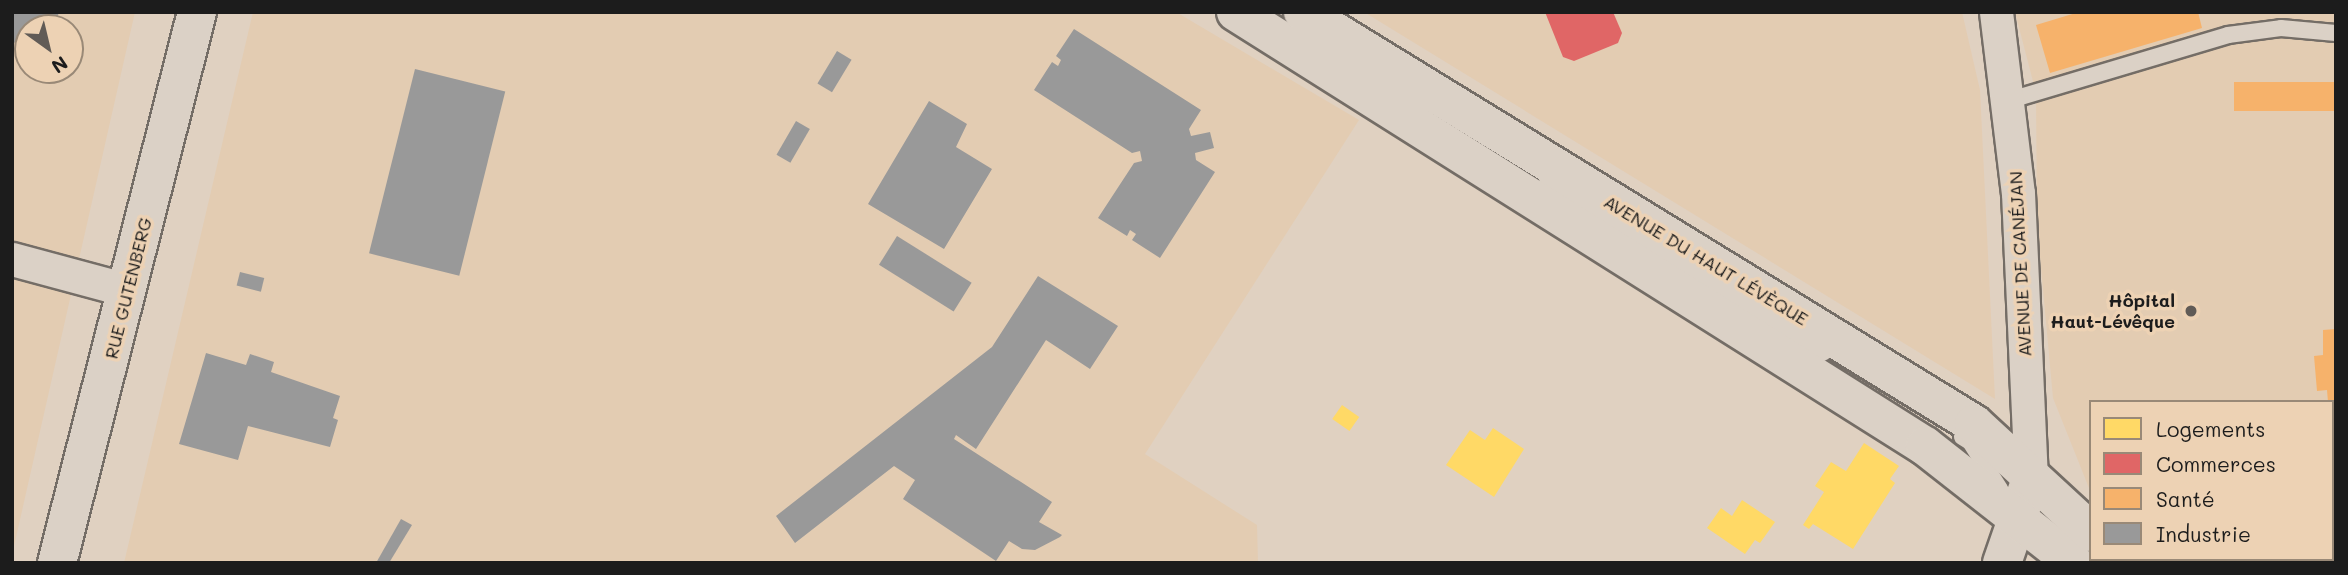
<!DOCTYPE html>
<html>
<head>
<meta charset="utf-8">
<style>
	body { margin:0 }
	#map { position:relative; width:2348px; height:575px; overflow:hidden; background:#e0d1c1; font-family:Mali,sans-serif }
	div>[style] { position:absolute }
	[style*='--x'] { left:calc(var(--x)*1px); top:calc(var(--y)*1px); width:calc(var(--w)*1px); rotate:calc(var(--a)*1deg) }
	.built>* { inset:0; background:#e3ccb2 }
	.homes>* { inset:0; background:#ffd966; transform-origin:0 0 }
	.shops>* { inset:0; background:#e06666 }
	.health>* { inset:0; background:#f6b26b; transform-origin:0 0 }
	.industry>* { inset:0; background:#999; transform-origin:0 0 }
	.path>* { height:4.5px; margin-top:-2.25px; transform-origin:0; background:repeating-linear-gradient(90deg,#a49c93 0 5px,transparent 0 10px) }
	.roads { filter:drop-shadow(2px 0 #746d66) drop-shadow(-2px 0 #746d66) drop-shadow(0 2px #746d66) drop-shadow(0 -2px #746d66) }
	.service>* { height:16px; margin:-8px; padding:0 8px; transform-origin:8px; border-radius:8px; background:#dbd1c6 }
	.minor>* { height:33px; margin:-16.5px; padding:0 16.5px; transform-origin:16.5px; border-radius:16.5px; background:#dbd1c6 }
	.tertiary>* { height:38px; margin:-19px; padding:0 19px; transform-origin:19px; border-radius:19px; background:#dbd1c6 }
	.secondary>* { height:38px; margin:-19px; padding:0 19px; transform-origin:19px; border-radius:19px; background:#dbd1c6 }
	.tram>* { height:2px; margin:-1px; padding:0 1px; transform-origin:1px; border-radius:1px; background:#a49c93 }
	.dots>* { width:19px; height:19px; translate:-50% -50%; box-sizing:border-box; border:4px solid #edd2b4; border-radius:50% }
	span { translate:-50% -50%; white-space:nowrap; text-align:center; line-height:1.15; -webkit-text-stroke:7px #edd2b4; paint-order:stroke }
	.street-label { font-size:18px; color:#1c1c1c }
	.poi-label { font-size:18px; color:#1c1c1c; font-weight:700 }
	.right { translate:-100% -50%; text-align:right }
	.frame { position:absolute; inset:0; border:14px solid #1c1c1c; pointer-events:none }
	.legend { position:absolute; left:2089px; top:400px; width:245px; height:161px; box-sizing:border-box; background:#edd2b4; border:2px solid #998977; margin:0; padding:9px 12px; list-style:none; font-size:21px; color:#1c1c1c }
	.legend li { display:flex; align-items:center; gap:14px; height:35px }
	.legend b { width:35px; border:2px solid #998977 }
	.north { position:absolute; left:14px; top:14px; width:70px; height:70px; box-sizing:border-box; background:#edd2b4; border:2px solid #998977; border-radius:50%; rotate:146deg; font-size:19px; font-weight:700; line-height:28px; text-align:center; color:#1c1c1c }
	.north::after { content:''; display:block; margin:auto; width:24px; height:32px; background:#615b56; clip-path:polygon(50% 0,100% 100%,50% 72%,0 100%) }
</style>
</head>
<body>
<div id="map">
	<div class="built">
		<i style="clip-path:polygon(evenodd,12px 12px,135px 12px,12px 555px,12px 12px,28px 28px,70px 28px,70px 70px,28px 70px,28px 28px)"></i>
		<i style="clip-path:polygon(253px 12px,1176px 12px,1359px 120px,1145px 454px,1257px 525px,1258px 563px,124px 563px)"></i>
		<i style="clip-path:polygon(1364px 12px,1962px 12px,1980px 90px,1995px 399px)"></i>
		<i style="clip-path:polygon(2015px 12px,2336px 12px,2336px 563px,2250px 563px,2242px 559px,2332px 559px,2332px 402px,2091px 402px,2091px 493px,2053px 398px,2037px 224px,2036px 93px)"></i>
	</div>
	<div class="homes">
		<i style="left:1342px;top:405px;width:21px;height:17px;rotate:35deg"></i>
		<i style="clip-path:polygon(1493px 428px,1524px 449px,1494px 497px,1446px 465px,1470px 430px,1485px 440px)"></i>
		<i style="clip-path:polygon(1864px 443px,1899px 466px,1890px 479px,1895px 483px,1853px 549px,1813px 524px,1809px 529px,1803px 525px,1824px 492px,1815px 486px,1831px 462px,1846px 471px)"></i>
		<i style="clip-path:polygon(1742px 500px,1775px 522px,1760px 543px,1755px 540px,1745px 554px,1707px 528px,1721px 508px,1732px 516px)"></i>
	</div>
	<div class="shops">
		<i style="clip-path:polygon(1545px 12px,1613px 12px,1622px 33px,1618px 43px,1574px 61px,1563px 57px)"></i>
	</div>
	<div class="health">
		<i style="clip-path:polygon(2079px 12px,2198px 12px,2202px 28px,2050px 73px,2036px 25px)"></i>
		<i style="left:2336px;top:82px;width:29px;height:102px;rotate:90deg"></i>
		<i style="clip-path:polygon(2336px 329px,2336px 424px,2332px 424px,2332px 402px,2328px 402px,2327px 390px,2317px 391px,2314px 356px,2323px 355px,2323px 330px)"></i>
	</div>
	<div class="industry">
		<i style="clip-path:polygon(12px 12px,59px 12px,54px 28px,28px 28px,28px 46px,12px 42px)"></i>
		<i style="clip-path:polygon(1074px 29px,1201px 110px,1189px 129px,1191px 136px,1210px 132px,1214px 148px,1195px 153px,1196px 160px,1215px 172px,1160px 258px,1132px 240px,1136px 234px,1130px 230px,1127px 236px,1098px 218px,1134px 163px,1142px 161px,1140px 151px,1132px 153px,1034px 90px,1052px 62px,1058px 66px,1061px 60px,1056px 56px)"></i>
		<i style="left:837px;top:51px;width:17px;height:38px;rotate:31deg"></i>
		<i style="left:415px;top:69px;width:93px;height:190px;rotate:14deg"></i>
		<i style="clip-path:polygon(929px 101px,967px 124px,956px 147px,992px 169px,944px 249px,868px 204px)"></i>
		<i style="left:796px;top:121px;width:16px;height:39px;rotate:30deg"></i>
		<i style="left:897px;top:236px;width:88px;height:34px;rotate:32deg"></i>
		<i style="left:240px;top:272px;width:25px;height:14px;rotate:14deg"></i>
		<i style="clip-path:polygon(1038px 276px,1118px 326px,1090px 369px,1046px 340px,976px 449px,956px 435px,954px 439px,1052px 502px,1039px 522px,1062px 535px,1060px 537px,1035px 550px,1022px 549px,1009px 541px,996px 561px,903px 499px,915px 480px,894px 466px,795px 543px,776px 516px,992px 347px)"></i>
		<i style="clip-path:polygon(206px 353px,246px 365px,250px 354px,274px 362px,271px 372px,340px 396px,333px 418px,338px 420px,330px 447px,248px 426px,238px 460px,179px 444px)"></i>
		<i style="clip-path:polygon(401px 519px,412px 525px,389px 563px,376px 563px)"></i>
	</div>
	<div class="path">
		<i style="--x:2228;--y:559;--w:9;--a:27"></i>
	</div>
	<div class="roads">
		<div class="service">
			<i style="--x:2007;--y:101;--w:231;--a:-16.6"></i>
			<i style="--x:2228;--y:35;--w:53;--a:-7.5"></i>
			<i style="--x:2281;--y:28;--w:55;--a:5.2"></i>
			<i style="--x:1546;--y:185;--w:324;--a:31.2"></i>
			<i style="--x:1962;--y:437;--w:9;--a:32"></i>
			<i style="--x:1970;--y:442;--w:56;--a:57.4"></i>
		</div>
		<div class="minor">
			<i style="--x:1996;--y:12;--w:182;--a:83.1"></i>
			<i style="--x:2018;--y:193;--w:286;--a:87.4"></i>
			<i style="--x:12;--y:259;--w:119;--a:15.1"></i>
		</div>
		<div class="tertiary">
			<i style="--x:57;--y:563;--w:569;--a:-75.74"></i>
			<i style="--x:2002;--y:563;--w:89;--a:-71"></i>
		</div>
		<div class="secondary">
			<i style="--x:1236;--y:12;--w:814;--a:32.21"></i>
			<i style="--x:1925;--y:446;--w:189;--a:38.1"></i>
			<i style="--x:1303;--y:12;--w:787;--a:31.55"></i>
			<i style="--x:1974;--y:424;--w:159;--a:42.7"></i>
			<i style="--x:2121;--y:559;--w:6;--a:45"></i>
		</div>
	</div>
	<div class="tram">
		<i style="--x:2174;--y:559;--w:23;--a:10"></i>
		<i style="--x:2128;--y:563;--w:27;--a:-8"></i>
	</div>
	<div class="dots">
		<i style="left:2191px;top:311px;background:#615b56"></i>
	</div>
	<div class="street-label">
		<span style="left:1706px;top:260px;rotate:31deg">AVENUE DU HAUT LÉVÈQUE</span>
		<span style="left:2020px;top:264px;rotate:-93deg">AVENUE DE CANÉJAN</span>
		<span style="left:128px;top:288px;rotate:-76deg">RUE GUTENBERG</span>
	</div>
	<div class="poi-label">
		<span class="right" style="left:2175px;top:311px">Hôpital<br>Haut-Lévêque</span>
	</div>
	<div class="frame"></div>
	<ul class="legend">
	<li><b style="height:19px;background:#ffd966"></b>Logements</li>
	<li><b style="height:19px;background:#e06666"></b>Commerces</li>
	<li><b style="height:19px;background:#f6b26b"></b>Santé</li>
	<li><b style="height:19px;background:#999"></b>Industrie</li>
	</ul>
	<div class="north">N</div>
</div>
</body>
</html>
